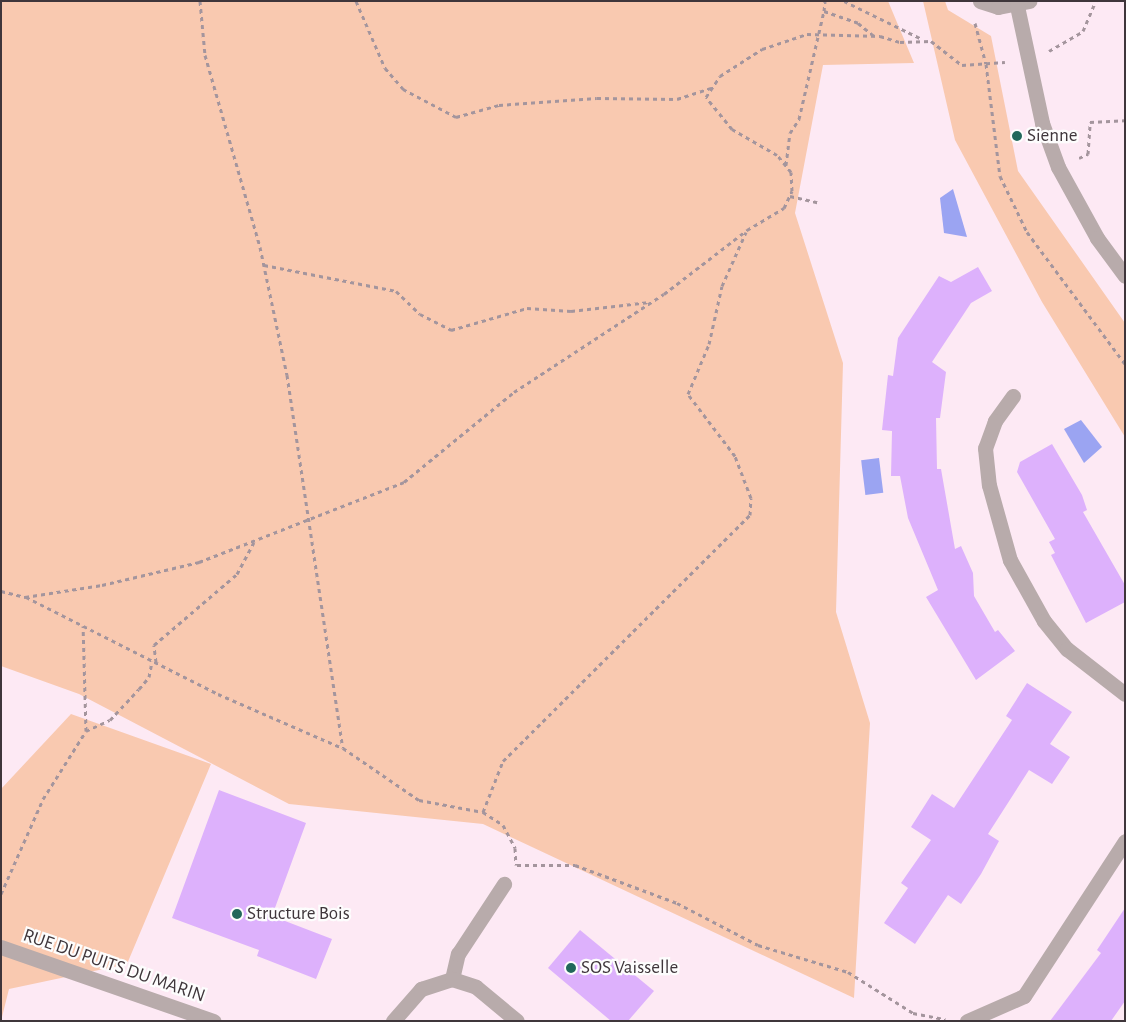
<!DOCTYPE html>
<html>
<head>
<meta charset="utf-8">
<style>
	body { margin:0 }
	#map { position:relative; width:1126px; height:1022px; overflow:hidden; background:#fde9f4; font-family:"Alegreya Sans",sans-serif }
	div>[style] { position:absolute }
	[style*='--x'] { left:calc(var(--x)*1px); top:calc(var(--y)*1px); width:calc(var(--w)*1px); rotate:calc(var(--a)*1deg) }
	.green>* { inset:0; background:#f9c9b0 }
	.water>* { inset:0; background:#9ba4f2; transform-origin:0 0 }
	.building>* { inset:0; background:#ddb1fc }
	.path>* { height:3px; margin-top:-1.5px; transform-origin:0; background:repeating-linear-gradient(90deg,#a4959d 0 4px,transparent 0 8px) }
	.street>* { height:15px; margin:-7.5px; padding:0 7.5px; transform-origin:7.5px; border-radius:7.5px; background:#b8abab }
	.dots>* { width:14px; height:14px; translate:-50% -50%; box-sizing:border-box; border:2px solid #fdfdfd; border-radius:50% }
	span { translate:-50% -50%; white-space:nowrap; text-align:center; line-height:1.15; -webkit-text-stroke:4.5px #fdfdfd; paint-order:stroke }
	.poi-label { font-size:19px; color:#3f363b }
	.left { translate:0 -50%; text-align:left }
	.street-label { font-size:19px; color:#3f363b }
	.frame { position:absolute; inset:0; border:2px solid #3f363b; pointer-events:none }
</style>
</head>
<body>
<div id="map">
	<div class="green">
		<i style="clip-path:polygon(1px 1px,888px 1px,914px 63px,823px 65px,795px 213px,843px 363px,836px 612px,870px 723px,854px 998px,483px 824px,289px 804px,79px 694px,1px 666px)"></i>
		<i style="clip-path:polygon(923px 1px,945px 1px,948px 10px,991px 36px,1018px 171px,1125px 323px,1125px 437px,1042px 302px,955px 140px)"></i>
		<i style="clip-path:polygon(71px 714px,211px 764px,127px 964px,9px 989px,1px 1021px,1px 789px)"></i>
	</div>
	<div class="water">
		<i style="clip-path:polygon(953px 189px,967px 237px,944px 233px,940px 198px)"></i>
		<i style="clip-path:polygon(1081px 420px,1102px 447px,1084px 463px,1064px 429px)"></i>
		<i style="left:879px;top:458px;width:35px;height:18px;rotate:83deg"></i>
	</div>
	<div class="building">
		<i style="clip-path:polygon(978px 267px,992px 291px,971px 303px,932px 362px,946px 372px,940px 418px,936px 418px,937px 469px,941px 469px,955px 549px,961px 546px,973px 573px,974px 596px,995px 632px,998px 630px,1015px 651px,976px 680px,926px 597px,938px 590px,908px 518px,900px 476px,891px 476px,892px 431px,882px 430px,888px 375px,893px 376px,898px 338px,939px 276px,951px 282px)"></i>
		<i style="clip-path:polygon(1052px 444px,1082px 495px,1087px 510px,1083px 512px,1125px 585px,1125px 602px,1086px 623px,1051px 555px,1055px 553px,1049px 542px,1055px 539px,1017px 472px,1020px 462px)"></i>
		<i style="clip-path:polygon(1027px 683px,1072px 712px,1050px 744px,1070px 757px,1052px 784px,1029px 770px,988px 834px,999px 841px,981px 874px,961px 904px,948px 895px,915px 944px,884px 923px,908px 888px,901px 883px,931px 840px,911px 827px,932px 794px,954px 808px,1012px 720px,1006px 716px)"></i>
		<i style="clip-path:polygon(219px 790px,306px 823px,272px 916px,332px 939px,316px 979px,257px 956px,259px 950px,172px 918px)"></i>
		<i style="clip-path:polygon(1125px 908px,1125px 1001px,1111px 1021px,1050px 1021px,1101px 953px,1097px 950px)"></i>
		<i style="clip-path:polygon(580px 930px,654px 991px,628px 1021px,611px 1021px,548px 968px)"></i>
	</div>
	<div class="path">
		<i style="--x:200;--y:1;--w:54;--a:84.7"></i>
		<i style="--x:205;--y:55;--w:200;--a:74"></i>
		<i style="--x:260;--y:247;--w:131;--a:78.1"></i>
		<i style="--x:287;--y:375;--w:377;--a:81.5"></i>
		<i style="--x:356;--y:1;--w:73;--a:66.6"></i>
		<i style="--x:385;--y:68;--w:28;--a:49"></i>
		<i style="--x:403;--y:89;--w:60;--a:27.8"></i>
		<i style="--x:456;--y:117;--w:45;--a:-15.6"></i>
		<i style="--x:499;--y:105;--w:98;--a:-4.1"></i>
		<i style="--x:597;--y:98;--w:80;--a:0.7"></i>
		<i style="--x:677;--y:99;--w:36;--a:-18"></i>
		<i style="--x:844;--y:1;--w:87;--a:26"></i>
		<i style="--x:824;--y:11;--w:10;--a:-84"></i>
		<i style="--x:975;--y:23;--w:42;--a:75"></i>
		<i style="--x:986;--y:64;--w:113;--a:82.9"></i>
		<i style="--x:1000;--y:176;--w:62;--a:64.3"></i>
		<i style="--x:1027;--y:232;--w:164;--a:53.4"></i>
		<i style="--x:1049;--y:51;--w:39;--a:-30"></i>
		<i style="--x:1083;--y:31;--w:33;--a:-67"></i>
		<i style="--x:1079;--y:158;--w:10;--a:-24"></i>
		<i style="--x:1088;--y:154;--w:32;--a:-86"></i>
		<i style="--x:1090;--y:122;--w:35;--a:-3"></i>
		<i style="--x:786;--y:165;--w:32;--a:-83"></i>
		<i style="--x:790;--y:133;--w:17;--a:-57"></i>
		<i style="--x:799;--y:119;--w:111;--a:-77"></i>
		<i style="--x:824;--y:11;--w:36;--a:19"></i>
		<i style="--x:858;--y:23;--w:22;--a:39"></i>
		<i style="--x:790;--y:196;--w:28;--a:13"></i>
		<i style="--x:264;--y:265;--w:135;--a:11.1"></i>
		<i style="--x:396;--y:291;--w:33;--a:44"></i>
		<i style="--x:420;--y:314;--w:35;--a:27"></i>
		<i style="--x:451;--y:330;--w:79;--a:-16.1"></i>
		<i style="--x:527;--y:308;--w:44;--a:3.9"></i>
		<i style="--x:571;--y:311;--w:79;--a:-6.6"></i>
		<i style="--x:1;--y:591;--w:25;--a:14"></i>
		<i style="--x:25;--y:597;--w:78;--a:-8.9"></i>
		<i style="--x:102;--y:585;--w:100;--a:-13.3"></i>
		<i style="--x:199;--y:562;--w:220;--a:-21.3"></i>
		<i style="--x:404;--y:482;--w:142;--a:-39.3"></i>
		<i style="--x:514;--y:392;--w:179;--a:-33.2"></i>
		<i style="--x:664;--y:294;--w:105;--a:-37.6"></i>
		<i style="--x:747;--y:230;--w:43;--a:-30.7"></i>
		<i style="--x:784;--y:208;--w:19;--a:-65"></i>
		<i style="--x:792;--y:191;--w:19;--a:-93"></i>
		<i style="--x:791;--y:172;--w:22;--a:-129"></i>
		<i style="--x:777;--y:155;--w:52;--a:-150"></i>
		<i style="--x:732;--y:129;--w:41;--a:-129.1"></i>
		<i style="--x:706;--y:97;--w:25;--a:-56"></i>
		<i style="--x:720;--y:76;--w:50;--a:-32.7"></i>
		<i style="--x:762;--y:49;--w:47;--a:-18.4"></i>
		<i style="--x:807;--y:34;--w:73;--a:1.6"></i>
		<i style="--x:880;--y:36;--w:21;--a:17"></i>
		<i style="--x:900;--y:42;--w:31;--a:-2"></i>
		<i style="--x:931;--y:41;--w:39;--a:38"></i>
		<i style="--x:962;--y:65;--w:43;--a:-4"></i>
		<i style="--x:26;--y:597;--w:215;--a:26.8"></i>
		<i style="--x:218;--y:694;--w:136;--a:23.4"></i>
		<i style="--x:343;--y:748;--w:92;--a:34.4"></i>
		<i style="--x:419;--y:800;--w:65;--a:10.6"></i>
		<i style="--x:483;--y:812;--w:24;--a:33"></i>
		<i style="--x:503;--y:825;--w:26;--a:62"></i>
		<i style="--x:515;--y:848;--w:17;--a:87"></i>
		<i style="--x:156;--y:662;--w:17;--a:-97"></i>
		<i style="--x:154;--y:645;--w:109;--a:-40.5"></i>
		<i style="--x:237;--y:574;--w:36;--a:-62"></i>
		<i style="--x:86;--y:731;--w:26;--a:-25"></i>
		<i style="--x:110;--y:720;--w:42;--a:-46.9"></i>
		<i style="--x:139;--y:689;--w:16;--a:-50"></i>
		<i style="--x:149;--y:677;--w:16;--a:-79"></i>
		<i style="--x:483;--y:812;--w:55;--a:-68.6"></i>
		<i style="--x:503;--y:761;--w:349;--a:-44.9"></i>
		<i style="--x:750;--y:515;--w:17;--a:-87"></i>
		<i style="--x:751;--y:498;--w:45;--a:-110.9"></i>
		<i style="--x:735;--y:456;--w:78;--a:-127.2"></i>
		<i style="--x:688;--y:394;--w:54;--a:-67.2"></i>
		<i style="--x:709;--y:344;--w:59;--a:-77.4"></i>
		<i style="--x:722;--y:286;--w:59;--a:-66"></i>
		<i style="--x:517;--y:865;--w:58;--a:0"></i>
		<i style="--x:575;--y:865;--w:109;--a:20.4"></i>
		<i style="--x:677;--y:903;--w:91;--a:27.4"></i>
		<i style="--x:758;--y:945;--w:94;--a:16.7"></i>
		<i style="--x:848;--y:972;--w:77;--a:32.2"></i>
		<i style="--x:913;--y:1013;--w:33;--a:11"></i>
		<i style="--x:1;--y:894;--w:104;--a:-66.1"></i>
		<i style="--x:43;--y:799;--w:80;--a:-57.7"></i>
		<i style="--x:86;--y:731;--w:105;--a:-91.6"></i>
	</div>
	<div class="street">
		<i style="--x:980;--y:1;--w:19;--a:18"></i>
		<i style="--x:998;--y:7;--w:32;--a:-11"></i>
		<i style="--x:1017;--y:6;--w:120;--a:77.9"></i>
		<i style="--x:1042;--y:123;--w:47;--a:70"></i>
		<i style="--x:1058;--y:167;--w:81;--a:61.2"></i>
		<i style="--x:1097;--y:238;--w:47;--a:53.6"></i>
		<i style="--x:1013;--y:396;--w:31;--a:126"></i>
		<i style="--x:995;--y:421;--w:29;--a:110"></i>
		<i style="--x:985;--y:448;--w:37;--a:84"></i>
		<i style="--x:989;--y:485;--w:78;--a:74.4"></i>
		<i style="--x:1010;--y:560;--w:70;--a:60.9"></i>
		<i style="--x:1044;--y:621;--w:36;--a:51"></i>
		<i style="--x:1067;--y:649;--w:73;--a:37.8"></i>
		<i style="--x:1;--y:947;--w:225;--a:19.2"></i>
		<i style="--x:452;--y:979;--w:26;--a:-77"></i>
		<i style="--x:458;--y:954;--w:84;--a:-56.7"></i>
		<i style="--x:393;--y:1021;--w:43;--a:-48.8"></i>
		<i style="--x:421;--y:989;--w:33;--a:-18"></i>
		<i style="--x:452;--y:979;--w:25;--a:18"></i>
		<i style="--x:476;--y:987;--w:53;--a:39.7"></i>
		<i style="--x:967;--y:1021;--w:62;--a:-23.7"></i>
		<i style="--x:1024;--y:996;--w:185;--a:-56.9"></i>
	</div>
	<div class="dots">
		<i style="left:1017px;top:136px;background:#21675b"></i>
		<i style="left:237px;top:914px;background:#21675b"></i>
		<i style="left:571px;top:968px;background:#21675b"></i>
	</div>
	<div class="poi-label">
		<span class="left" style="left:1027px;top:136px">Sienne</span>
		<span class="left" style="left:247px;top:914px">Structure Bois</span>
		<span class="left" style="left:581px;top:968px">SOS Vaisselle</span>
	</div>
	<div class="street-label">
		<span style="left:114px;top:966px;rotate:19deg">RUE DU PUITS DU MARIN</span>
	</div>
	<div class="frame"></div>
</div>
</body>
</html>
